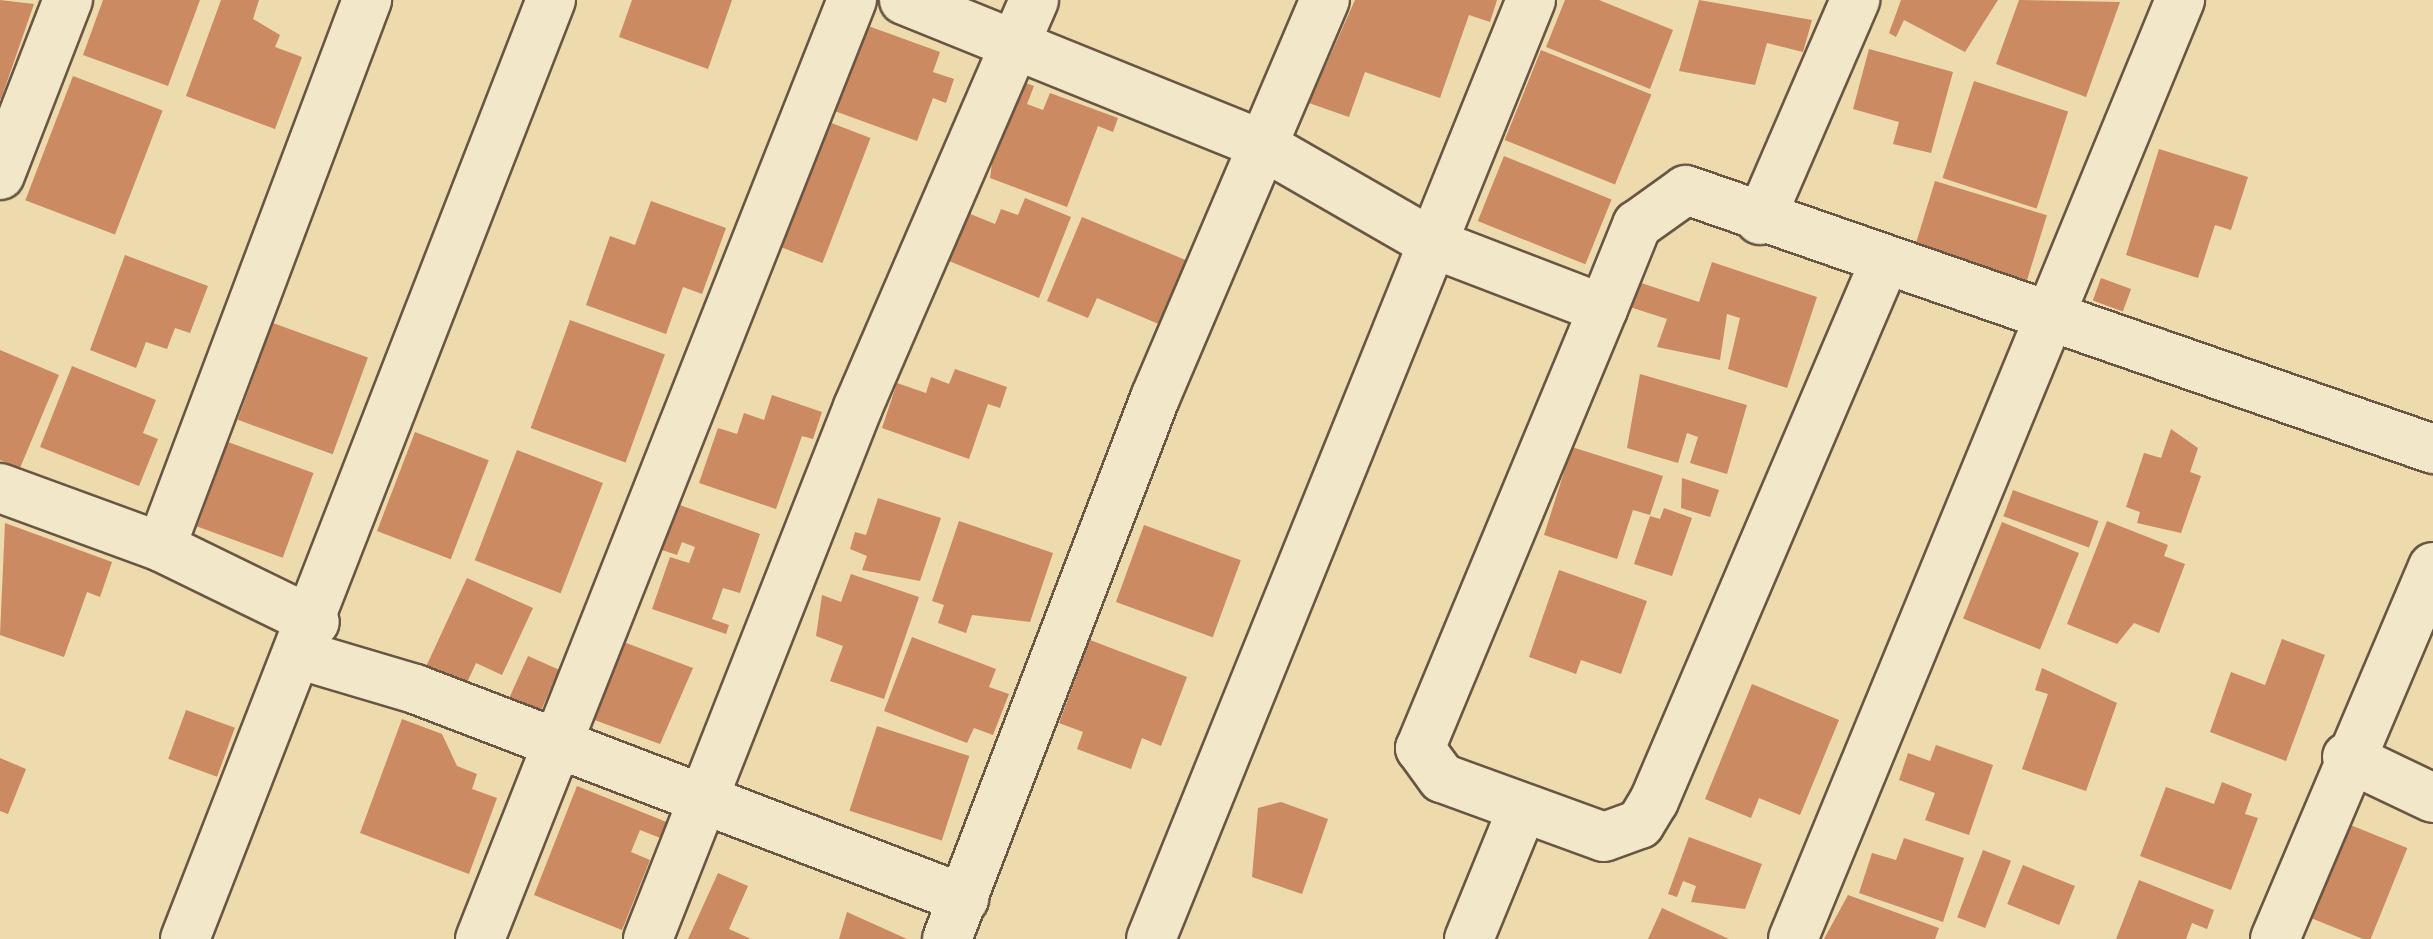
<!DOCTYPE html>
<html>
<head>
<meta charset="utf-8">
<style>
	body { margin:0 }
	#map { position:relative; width:2433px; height:939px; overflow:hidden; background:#eddaad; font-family:"Gentium Book Plus",serif }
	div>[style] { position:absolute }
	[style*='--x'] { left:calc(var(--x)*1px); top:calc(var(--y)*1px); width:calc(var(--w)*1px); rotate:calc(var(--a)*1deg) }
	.building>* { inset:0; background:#cb8a61; transform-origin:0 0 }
	.roads { filter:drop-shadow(2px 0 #695644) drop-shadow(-2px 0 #695644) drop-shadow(0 2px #695644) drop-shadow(0 -2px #695644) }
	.minor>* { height:48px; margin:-24px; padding:0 24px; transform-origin:24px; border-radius:24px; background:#f3e7ca }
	span { translate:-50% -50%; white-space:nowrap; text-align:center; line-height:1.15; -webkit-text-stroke:8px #f3e7ca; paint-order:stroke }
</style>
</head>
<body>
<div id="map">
	<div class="building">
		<i style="clip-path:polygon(0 0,34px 4px,1px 99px,0 99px)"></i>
		<i style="clip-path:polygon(103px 0,200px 0,168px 86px,83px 55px)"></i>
		<i style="clip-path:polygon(221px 0,259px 0,253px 19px,280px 35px,275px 47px,302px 57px,275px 129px,186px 96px)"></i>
		<i style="clip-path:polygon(632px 0,732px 0,708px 69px,619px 37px)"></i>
		<i style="clip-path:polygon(1355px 0,1497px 0,1490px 22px,1469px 15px,1440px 98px,1365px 72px,1349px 117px,1309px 103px)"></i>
		<i style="clip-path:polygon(1565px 0,1599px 0,1673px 30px,1650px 89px,1546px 47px)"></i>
		<i style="clip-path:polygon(1699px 0,1812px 20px,1803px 52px,1767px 43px,1755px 85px,1679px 71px)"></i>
		<i style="clip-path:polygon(1901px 0,1998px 0,1965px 52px,1904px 20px,1896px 37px,1889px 33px)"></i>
		<i style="clip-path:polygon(2019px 0,2120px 2px,2086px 97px,1996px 64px)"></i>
		<i style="clip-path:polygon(860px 23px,940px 52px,933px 72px,954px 79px,946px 103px,933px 98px,917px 141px,829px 109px)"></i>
		<i style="clip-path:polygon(1869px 49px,1953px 72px,1931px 153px,1893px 144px,1899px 122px,1853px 109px)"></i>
		<i style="left:1541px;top:50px;width:119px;height:97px;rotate:22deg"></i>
		<i style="clip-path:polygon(1004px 75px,1034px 86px,1027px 104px,1043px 110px,1050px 93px,1118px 118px,1113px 132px,1098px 126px,1067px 207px,990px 178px)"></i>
		<i style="left:73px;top:76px;width:96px;height:133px;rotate:21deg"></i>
		<i style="left:1974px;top:81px;width:99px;height:102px;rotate:18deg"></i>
		<i style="left:821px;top:119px;width:53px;height:134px;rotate:21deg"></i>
		<i style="clip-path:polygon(2159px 149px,2248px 177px,2231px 230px,2215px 225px,2198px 278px,2126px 255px)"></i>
		<i style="left:1504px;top:156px;width:116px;height:70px;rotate:22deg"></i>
		<i style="left:1935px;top:181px;width:117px;height:72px;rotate:17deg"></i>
		<i style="clip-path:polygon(1025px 198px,1071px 217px,1039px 298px,949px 261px,968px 213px,995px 224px,1001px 209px,1018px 215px)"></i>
		<i style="clip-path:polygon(651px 201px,726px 228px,702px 294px,683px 287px,666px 334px,586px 305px,610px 236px,635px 245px)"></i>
		<i style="clip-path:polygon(1082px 217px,1188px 261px,1161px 325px,1097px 298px,1088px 318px,1047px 301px)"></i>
		<i style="clip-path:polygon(125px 255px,208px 286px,190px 333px,175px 328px,167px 349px,146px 342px,136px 368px,90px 350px)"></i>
		<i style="clip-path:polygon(1712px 262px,1817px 297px,1787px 388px,1728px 369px,1740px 318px,1727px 314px,1720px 360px,1657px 347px,1667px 319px,1630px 307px,1638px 282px,1699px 302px)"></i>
		<i style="left:2101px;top:278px;width:32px;height:24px;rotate:20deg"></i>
		<i style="left:570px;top:320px;width:101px;height:115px;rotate:20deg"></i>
		<i style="left:273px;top:323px;width:101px;height:103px;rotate:20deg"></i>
		<i style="clip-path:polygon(0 350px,59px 375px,20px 468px,0 460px)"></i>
		<i style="clip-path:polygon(72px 366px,156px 400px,143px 433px,158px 439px,139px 486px,40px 447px)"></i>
		<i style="clip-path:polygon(955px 369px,1007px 387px,1000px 408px,988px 404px,969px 459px,882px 428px,897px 383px,926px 393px,931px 377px,949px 384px)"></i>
		<i style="clip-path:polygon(1640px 374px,1747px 405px,1727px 474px,1690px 463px,1698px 437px,1687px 433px,1678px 463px,1627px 448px)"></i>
		<i style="clip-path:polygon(772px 395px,822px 412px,813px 439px,802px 436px,776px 509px,699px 483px,718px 428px,737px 434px,744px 413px,764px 420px)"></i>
		<i style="clip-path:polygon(2171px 429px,2198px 448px,2190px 472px,2201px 476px,2181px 533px,2137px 523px,2140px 512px,2126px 507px,2144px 453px,2161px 458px)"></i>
		<i style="left:415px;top:432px;width:79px;height:106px;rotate:21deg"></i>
		<i style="left:228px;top:442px;width:91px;height:90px;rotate:20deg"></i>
		<i style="clip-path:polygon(1572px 447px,1663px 476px,1650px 515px,1633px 510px,1617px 559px,1544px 535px)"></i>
		<i style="left:517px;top:450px;width:92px;height:118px;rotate:21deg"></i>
		<i style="clip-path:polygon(1682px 478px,1719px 490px,1710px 517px,1681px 508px)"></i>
		<i style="left:2013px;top:490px;width:91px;height:28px;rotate:20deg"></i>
		<i style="clip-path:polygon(878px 498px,941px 518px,920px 581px,862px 570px,867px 556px,850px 549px,855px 532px,866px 535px)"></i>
		<i style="clip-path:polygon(666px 500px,760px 534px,740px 593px,723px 588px,712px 619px,729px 625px,726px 634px,652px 609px,670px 557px,689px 563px,695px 547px,682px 542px,677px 555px,650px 546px)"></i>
		<i style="clip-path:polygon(1664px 508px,1692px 518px,1672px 576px,1634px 564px,1650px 516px,1660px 519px)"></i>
		<i style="clip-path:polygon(959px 521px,1053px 553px,1030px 622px,972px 615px,966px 633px,938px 623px,944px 605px,932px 601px)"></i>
		<i style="clip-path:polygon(2107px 521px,2168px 545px,2164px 556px,2185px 564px,2159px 633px,2134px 623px,2117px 644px,2067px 624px)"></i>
		<i style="left:2002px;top:522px;width:83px;height:104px;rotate:22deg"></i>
		<i style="clip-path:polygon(5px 523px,112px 562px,100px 597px,87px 592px,64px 657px,0 635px)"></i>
		<i style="left:1144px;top:525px;width:103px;height:82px;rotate:20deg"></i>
		<i style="clip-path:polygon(1559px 570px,1647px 601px,1621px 674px,1581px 660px,1576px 674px,1529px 657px)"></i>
		<i style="clip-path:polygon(851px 574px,919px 597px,884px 699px,830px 681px,843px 646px,816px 636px,822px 595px,841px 602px)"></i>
		<i style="clip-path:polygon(467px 578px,533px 608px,502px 675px,476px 663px,465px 687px,425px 669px)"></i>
		<i style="clip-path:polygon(605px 635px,693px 668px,660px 744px,589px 718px)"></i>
		<i style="clip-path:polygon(912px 637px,996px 669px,989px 687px,1009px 694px,993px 735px,974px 728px,967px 743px,884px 711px)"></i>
		<i style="clip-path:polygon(2282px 639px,2325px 655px,2286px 761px,2210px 732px,2231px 672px,2265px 685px)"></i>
		<i style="clip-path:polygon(1090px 640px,1187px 677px,1161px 746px,1142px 738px,1131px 769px,1077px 749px,1083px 732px,1059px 723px)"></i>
		<i style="left:528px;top:656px;width:34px;height:48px;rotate:24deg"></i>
		<i style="clip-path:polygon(2042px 668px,2117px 703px,2086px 791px,2022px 769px,2048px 694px,2035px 690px)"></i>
		<i style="clip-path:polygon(1752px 684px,1839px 720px,1800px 815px,1759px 798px,1751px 818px,1705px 799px)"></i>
		<i style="left:186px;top:710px;width:52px;height:52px;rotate:20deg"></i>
		<i style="clip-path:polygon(402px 719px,442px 734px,457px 766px,477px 774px,472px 789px,497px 798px,469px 874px,360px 833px)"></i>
		<i style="left:877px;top:726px;width:97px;height:89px;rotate:18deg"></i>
		<i style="clip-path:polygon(1936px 745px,1993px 765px,1969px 835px,1925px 820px,1935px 793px,1899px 780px,1908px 753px,1930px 761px)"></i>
		<i style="clip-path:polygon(0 758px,26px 769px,8px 814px,0 811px)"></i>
		<i style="clip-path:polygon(2222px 782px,2252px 794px,2245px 814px,2258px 818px,2231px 890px,2140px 856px,2166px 787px,2214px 804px)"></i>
		<i style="clip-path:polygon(577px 786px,674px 825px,668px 841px,640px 830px,631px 852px,650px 860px,622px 930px,534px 895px)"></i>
		<i style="clip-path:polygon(1281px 802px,1328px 819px,1302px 894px,1252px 877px,1258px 808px)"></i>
		<i style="left:2348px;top:824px;width:64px;height:101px;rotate:22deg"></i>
		<i style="clip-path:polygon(1689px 837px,1762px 864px,1745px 909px,1691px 902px,1696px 886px,1683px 881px,1677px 897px,1668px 894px)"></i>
		<i style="clip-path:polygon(1904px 838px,1964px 858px,1943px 922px,1859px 893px,1872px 853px,1896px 860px)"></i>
		<i style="left:1983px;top:850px;width:30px;height:72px;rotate:21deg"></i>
		<i style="left:2023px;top:865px;width:56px;height:42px;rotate:22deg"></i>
		<i style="clip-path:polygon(718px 873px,748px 886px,729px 929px,751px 939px,688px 939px)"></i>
		<i style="clip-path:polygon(2139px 880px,2214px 910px,2207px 929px,2192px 923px,2186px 939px,2116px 939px)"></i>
		<i style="clip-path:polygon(1848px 895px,1939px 928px,1935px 939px,1824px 939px)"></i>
		<i style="clip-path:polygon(1662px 908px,1729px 939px,1648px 939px)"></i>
		<i style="clip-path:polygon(847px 912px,907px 939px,839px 939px)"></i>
	</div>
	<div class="roads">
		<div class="minor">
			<i style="--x:904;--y:0;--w:384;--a:22"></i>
			<i style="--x:1260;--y:144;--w:201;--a:29.9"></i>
			<i style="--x:1434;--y:244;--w:181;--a:21"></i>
			<i style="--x:1603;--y:309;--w:91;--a:-68"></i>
			<i style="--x:1637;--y:225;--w:60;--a:-35.5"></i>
			<i style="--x:1686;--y:190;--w:791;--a:19.12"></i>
			<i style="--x:0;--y:175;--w:188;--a:-68.8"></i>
			<i style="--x:1760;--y:220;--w:240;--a:-66.6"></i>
			<i style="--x:1603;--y:309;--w:476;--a:112.6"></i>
			<i style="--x:1420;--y:748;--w:37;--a:54"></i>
			<i style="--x:1442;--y:778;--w:172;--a:20"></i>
			<i style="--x:1604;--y:837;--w:38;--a:-20"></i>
			<i style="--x:1640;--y:824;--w:27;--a:-59"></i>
			<i style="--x:1654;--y:801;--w:585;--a:-66.85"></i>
			<i style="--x:0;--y:488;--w:171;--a:20.1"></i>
			<i style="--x:161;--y:547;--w:171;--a:26"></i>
			<i style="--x:161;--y:547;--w:585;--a:-69.36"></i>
			<i style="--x:301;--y:655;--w:119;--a:16.6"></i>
			<i style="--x:415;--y:689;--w:588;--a:20.93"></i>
			<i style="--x:2347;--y:757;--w:95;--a:25.5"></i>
			<i style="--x:185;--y:939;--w:1008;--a:-68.71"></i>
			<i style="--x:480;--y:939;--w:1010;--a:-68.39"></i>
			<i style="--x:648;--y:939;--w:572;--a:-68.46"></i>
			<i style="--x:858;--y:407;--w:443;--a:-66.6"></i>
			<i style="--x:947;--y:939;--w:580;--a:-68.97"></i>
			<i style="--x:1155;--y:398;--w:433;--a:-66.9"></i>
			<i style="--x:1151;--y:939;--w:1013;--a:-67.97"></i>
			<i style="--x:1469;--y:939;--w:139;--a:-67.7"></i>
			<i style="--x:1793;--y:939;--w:1016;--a:-67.6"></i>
			<i style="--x:2275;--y:939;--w:404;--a:-67"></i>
		</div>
	</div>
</div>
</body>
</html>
